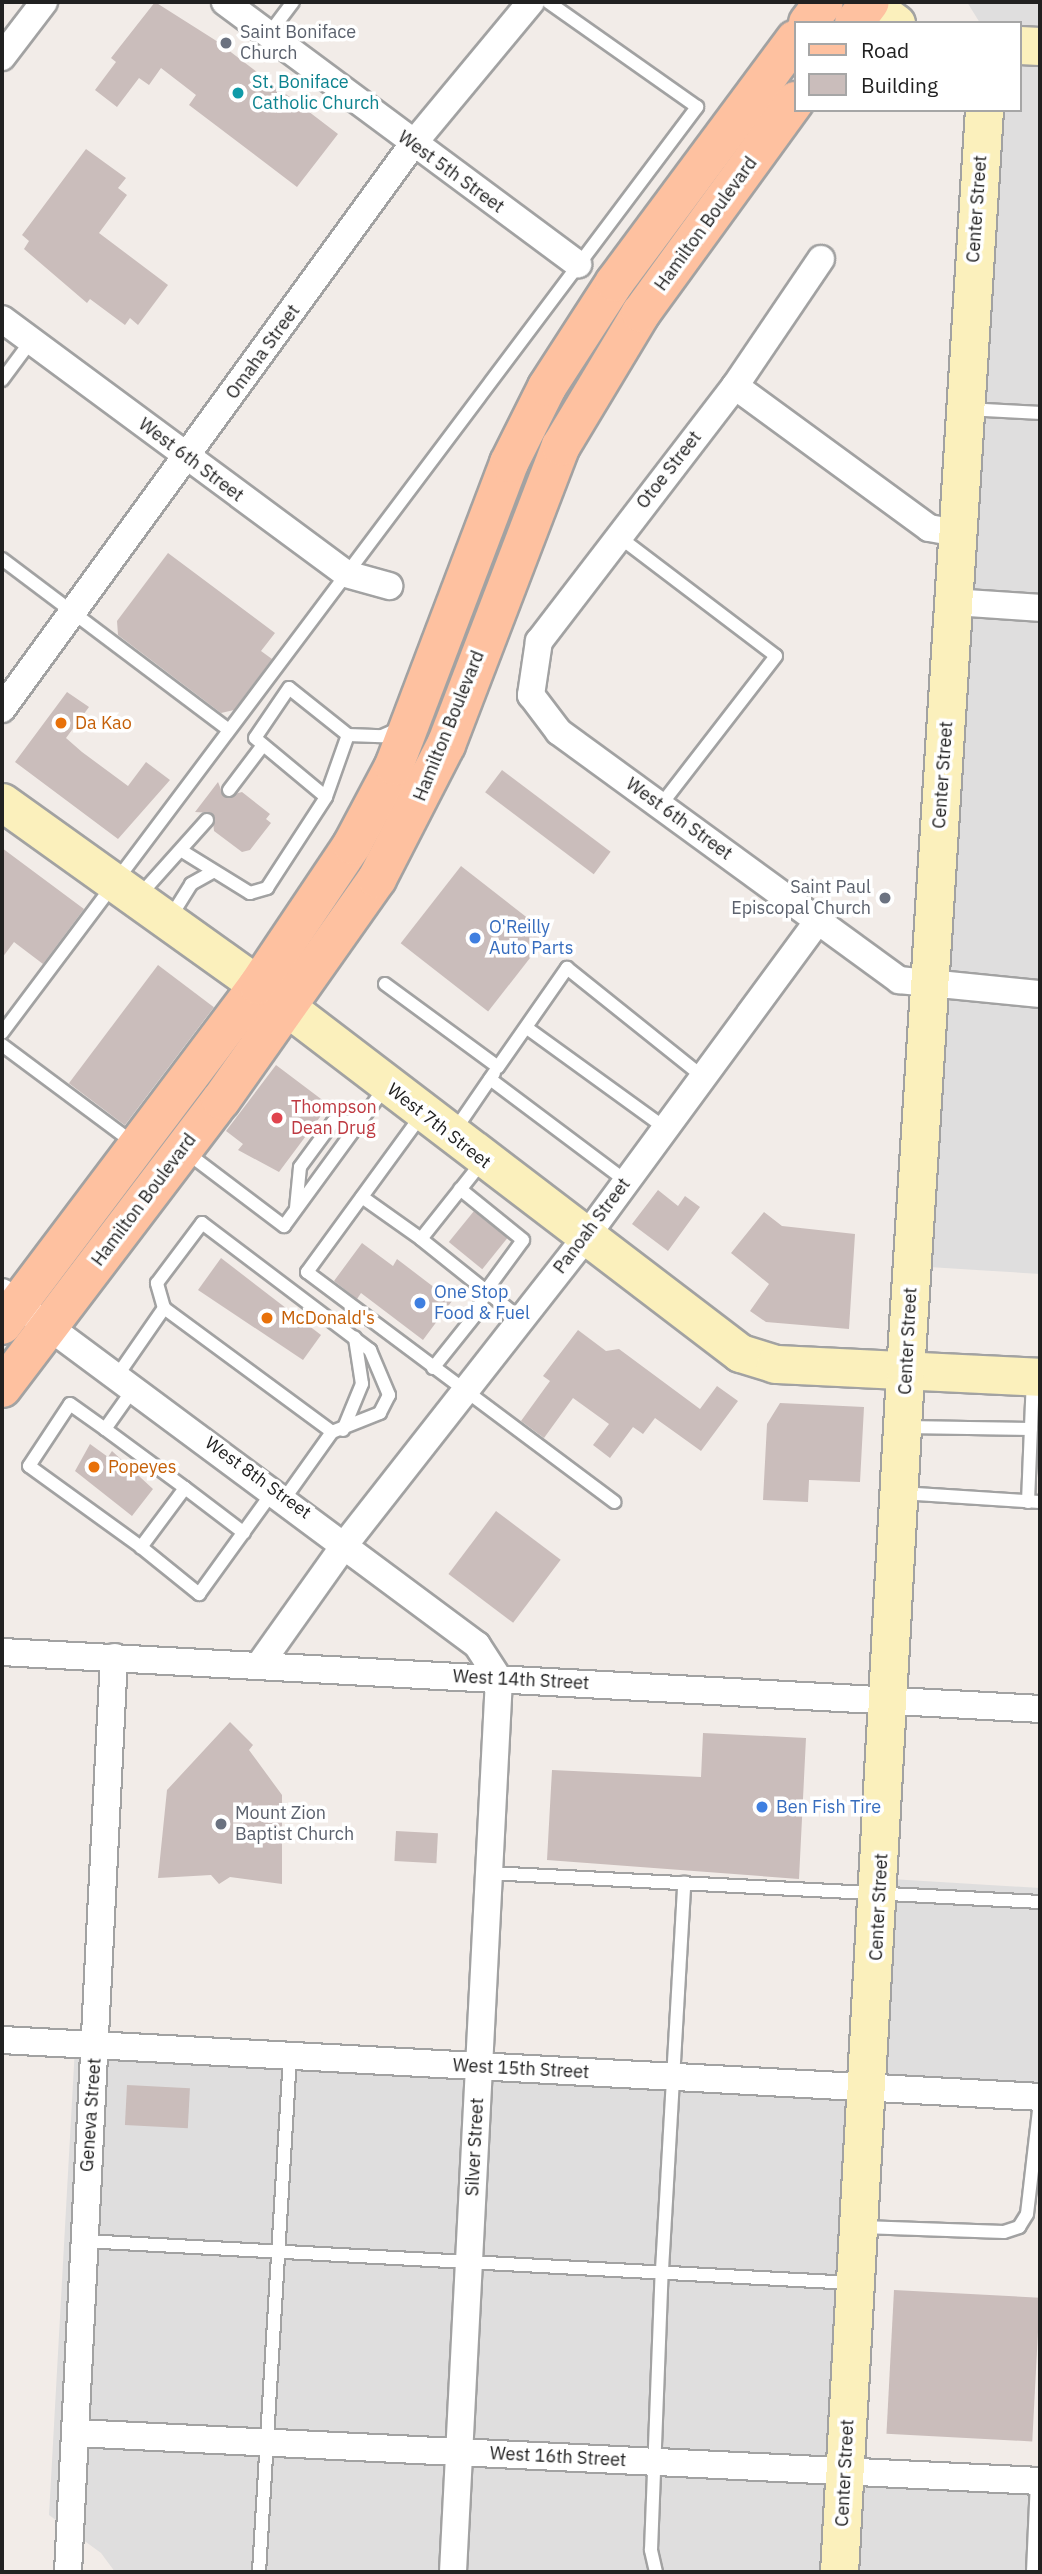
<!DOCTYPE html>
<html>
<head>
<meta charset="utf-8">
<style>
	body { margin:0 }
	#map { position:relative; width:1042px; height:2574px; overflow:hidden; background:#f2ece8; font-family:"IBM Plex Sans",sans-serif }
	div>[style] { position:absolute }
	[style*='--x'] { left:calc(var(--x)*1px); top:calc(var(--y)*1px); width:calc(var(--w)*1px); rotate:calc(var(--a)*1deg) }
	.residential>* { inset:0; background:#dfdede }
	.building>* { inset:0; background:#cabdbb; transform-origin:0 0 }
	.roads { filter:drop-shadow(2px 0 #a2a2a2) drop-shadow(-2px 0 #a2a2a2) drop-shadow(0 2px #a2a2a2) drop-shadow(0 -2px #a2a2a2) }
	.lane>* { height:12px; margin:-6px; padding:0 6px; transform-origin:6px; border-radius:6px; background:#fff }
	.street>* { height:26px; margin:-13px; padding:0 13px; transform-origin:13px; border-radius:13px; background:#fff }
	.secondary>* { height:37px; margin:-18.5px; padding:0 18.5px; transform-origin:18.5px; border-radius:18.5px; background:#fbf0bc }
	.primary>* { height:38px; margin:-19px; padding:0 19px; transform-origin:19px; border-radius:19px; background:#fec1a0 }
	.dots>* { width:19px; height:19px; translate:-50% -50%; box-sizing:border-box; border:4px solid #fff; border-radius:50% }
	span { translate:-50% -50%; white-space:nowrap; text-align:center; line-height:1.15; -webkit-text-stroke:7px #fff; paint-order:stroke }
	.worship-label { font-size:18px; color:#5b616d }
	.left { translate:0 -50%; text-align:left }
	.right { translate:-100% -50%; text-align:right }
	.culture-label { font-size:18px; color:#0d838f }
	.street-label { font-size:18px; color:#212121 }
	.food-label { font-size:18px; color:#c56008 }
	.shop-label { font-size:18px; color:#366cbe }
	.health-label { font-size:18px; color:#be3a42 }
	.frame { position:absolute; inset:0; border:4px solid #212121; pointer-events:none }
	.legend { position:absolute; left:794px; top:21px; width:228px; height:91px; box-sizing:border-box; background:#fff; border:2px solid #a6a6a6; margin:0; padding:9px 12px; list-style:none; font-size:21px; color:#212121 }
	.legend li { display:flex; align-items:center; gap:14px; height:35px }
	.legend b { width:35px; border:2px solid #a6a6a6 }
</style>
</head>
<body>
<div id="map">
	<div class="residential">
		<i style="clip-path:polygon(967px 2px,1040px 2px,1040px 1274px,929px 1267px,997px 110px,1019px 110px,1019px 23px,980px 23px)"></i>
		<i style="clip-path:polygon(891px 1879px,1040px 1888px,1040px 2085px,883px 2076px,861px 2459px,1040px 2466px,1040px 2572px,115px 2572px,101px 2553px,49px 2515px,76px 2029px,882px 2076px)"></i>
	</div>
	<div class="building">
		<i style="clip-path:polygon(155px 2px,215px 40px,338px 134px,297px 187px,189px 105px,196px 95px,161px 68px,149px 85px,139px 78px,117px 107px,95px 90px,116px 62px,111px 58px)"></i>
		<i style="clip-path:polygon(86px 149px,126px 178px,118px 188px,127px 195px,99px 233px,168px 285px,138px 325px,130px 318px,125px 325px,90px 299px,87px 303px,24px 249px,29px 241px,22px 235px)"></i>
		<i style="clip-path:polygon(168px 553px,275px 633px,261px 651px,272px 659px,234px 710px,221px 713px,118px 635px,117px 621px)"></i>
		<i style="clip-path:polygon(67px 692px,89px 707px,66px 738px,82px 752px,128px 786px,146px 762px,170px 780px,118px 839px,15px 762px)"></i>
		<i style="left:502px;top:770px;width:136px;height:28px;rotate:37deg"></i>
		<i style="clip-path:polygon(218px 782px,224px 797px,242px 792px,270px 814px,266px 819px,271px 823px,250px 850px,242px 852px,214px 831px,212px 813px,195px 812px)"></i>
		<i style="clip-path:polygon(2px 848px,84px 909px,43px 964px,14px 942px,2px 958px)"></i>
		<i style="left:461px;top:866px;width:111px;height:98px;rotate:38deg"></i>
		<i style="left:158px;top:965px;width:70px;height:148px;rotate:37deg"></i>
		<i style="clip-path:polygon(276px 1065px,329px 1105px,279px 1172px,238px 1150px,243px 1144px,226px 1131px)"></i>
		<i style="clip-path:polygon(658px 1190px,678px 1206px,685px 1196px,700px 1207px,668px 1251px,632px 1224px)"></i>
		<i style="left:474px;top:1211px;width:43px;height:40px;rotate:39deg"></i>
		<i style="clip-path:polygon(764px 1212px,782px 1226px,855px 1234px,849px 1329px,766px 1322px,750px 1311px,769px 1284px,731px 1253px)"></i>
		<i style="clip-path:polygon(362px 1243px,393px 1266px,397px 1259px,452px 1301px,423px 1340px,361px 1293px,357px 1299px,334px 1281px)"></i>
		<i style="clip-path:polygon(221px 1258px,321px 1335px,303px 1360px,198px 1290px)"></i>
		<i style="clip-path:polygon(578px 1330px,606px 1351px,619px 1349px,700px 1409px,717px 1386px,738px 1401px,701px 1451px,655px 1418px,643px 1434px,633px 1427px,610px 1458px,593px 1445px,609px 1424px,573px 1398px,544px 1438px,521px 1421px,550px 1381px,543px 1376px)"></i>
		<i style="clip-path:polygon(780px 1403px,864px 1407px,860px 1482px,809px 1480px,808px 1502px,763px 1500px,767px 1424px)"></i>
		<i style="clip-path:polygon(90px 1444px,108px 1457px,112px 1451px,153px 1489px,132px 1516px,75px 1471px)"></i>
		<i style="left:496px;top:1511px;width:81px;height:79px;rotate:37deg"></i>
		<i style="clip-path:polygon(230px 1722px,253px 1745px,249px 1750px,282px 1795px,282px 1884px,230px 1877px,219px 1884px,211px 1875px,158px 1878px,167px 1790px)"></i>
		<i style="clip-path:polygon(703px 1733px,806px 1738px,799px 1879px,547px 1860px,552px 1770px,701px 1777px)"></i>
		<i style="left:396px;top:1831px;width:42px;height:30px;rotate:3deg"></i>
		<i style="left:127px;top:2085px;width:63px;height:40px;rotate:3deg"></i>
		<i style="left:894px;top:2290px;width:146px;height:144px;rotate:3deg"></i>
	</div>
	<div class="roads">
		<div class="lane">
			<i style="--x:268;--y:35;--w:41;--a:-52.9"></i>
			<i style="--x:2;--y:380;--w:49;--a:-53.4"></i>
			<i style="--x:967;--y:409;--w:73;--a:3.1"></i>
			<i style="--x:618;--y:536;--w:198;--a:37.2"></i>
			<i style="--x:776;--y:656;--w:188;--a:127.7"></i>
			<i style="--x:2;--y:559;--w:283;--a:37"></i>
			<i style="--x:348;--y:735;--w:34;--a:2"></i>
			<i style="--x:382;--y:736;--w:20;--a:-24"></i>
			<i style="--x:229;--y:790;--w:56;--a:-52.9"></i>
			<i style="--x:182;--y:851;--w:80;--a:31.7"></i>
			<i style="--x:250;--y:893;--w:18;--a:-16"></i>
			<i style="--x:267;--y:888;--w:108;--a:-57"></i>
			<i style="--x:326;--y:797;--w:66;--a:-70.5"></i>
			<i style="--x:348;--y:735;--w:75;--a:-141.5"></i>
			<i style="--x:289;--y:688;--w:60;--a:124.2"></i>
			<i style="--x:255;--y:738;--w:92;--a:39.7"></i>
			<i style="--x:139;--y:896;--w:102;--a:-48.2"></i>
			<i style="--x:170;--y:918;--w:40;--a:-58"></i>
			<i style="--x:191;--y:884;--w:23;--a:-29"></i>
			<i style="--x:385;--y:984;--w:140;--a:36.3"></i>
			<i style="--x:498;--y:1067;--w:121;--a:-55.1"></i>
			<i style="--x:567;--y:968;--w:173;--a:38.7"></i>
			<i style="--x:527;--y:1028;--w:169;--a:35.9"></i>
			<i style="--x:2;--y:1033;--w:1158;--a:-53.11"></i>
			<i style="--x:697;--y:107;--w:182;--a:-144.8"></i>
			<i style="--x:2;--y:1045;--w:166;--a:36.7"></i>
			<i style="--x:490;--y:1079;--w:170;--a:36.9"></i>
			<i style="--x:423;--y:1113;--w:197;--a:126.1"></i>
			<i style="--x:307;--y:1272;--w:384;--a:36.8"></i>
			<i style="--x:455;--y:1130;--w:69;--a:-55.6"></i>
			<i style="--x:186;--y:1152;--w:123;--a:37.1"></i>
			<i style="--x:284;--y:1226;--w:175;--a:-53.9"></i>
			<i style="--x:482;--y:1162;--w:98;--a:128.4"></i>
			<i style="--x:421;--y:1239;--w:128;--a:38.7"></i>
			<i style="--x:362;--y:1197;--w:72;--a:35.4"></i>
			<i style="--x:296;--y:1208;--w:41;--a:-84.4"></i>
			<i style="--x:300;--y:1167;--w:56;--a:-53.7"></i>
			<i style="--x:333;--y:1122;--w:26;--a:-2"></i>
			<i style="--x:164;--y:1308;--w:26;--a:-106"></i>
			<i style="--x:157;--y:1283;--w:75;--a:-53.1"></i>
			<i style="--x:202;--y:1223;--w:211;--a:37.1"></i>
			<i style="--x:370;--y:1350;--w:49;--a:67.1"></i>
			<i style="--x:389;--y:1395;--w:20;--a:117"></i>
			<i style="--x:380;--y:1413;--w:52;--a:158.4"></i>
			<i style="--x:332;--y:1432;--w:81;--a:125.5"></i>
			<i style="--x:433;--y:1368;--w:70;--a:-51.3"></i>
			<i style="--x:477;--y:1313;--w:22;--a:-69"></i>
			<i style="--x:485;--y:1292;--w:64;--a:-53.8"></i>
			<i style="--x:523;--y:1240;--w:81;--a:-141"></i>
			<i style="--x:117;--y:1376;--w:83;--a:-55.3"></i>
			<i style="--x:164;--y:1308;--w:209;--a:36.4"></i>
			<i style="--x:906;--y:1427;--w:125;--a:0.9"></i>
			<i style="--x:105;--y:1429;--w:99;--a:36.4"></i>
			<i style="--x:185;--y:1488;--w:74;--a:126.7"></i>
			<i style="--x:141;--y:1547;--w:138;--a:-144.1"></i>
			<i style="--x:29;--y:1466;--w:74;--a:-56.5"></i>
			<i style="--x:70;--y:1404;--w:43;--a:35.5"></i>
			<i style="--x:105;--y:1429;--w:50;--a:-54.7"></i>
			<i style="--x:343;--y:1430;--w:50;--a:-67.6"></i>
			<i style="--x:362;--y:1384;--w:47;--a:-98.7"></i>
			<i style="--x:185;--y:1488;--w:74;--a:37.3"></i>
			<i style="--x:901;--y:1493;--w:139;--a:3.7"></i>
			<i style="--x:1028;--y:1502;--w:122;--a:-87.7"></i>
			<i style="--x:141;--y:1547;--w:75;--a:39"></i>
			<i style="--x:199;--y:1594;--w:128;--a:-54.2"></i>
			<i style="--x:489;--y:1873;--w:552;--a:3.01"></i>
			<i style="--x:862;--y:2227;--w:142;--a:2"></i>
			<i style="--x:1004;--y:2232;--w:16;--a:-18"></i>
			<i style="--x:1019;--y:2227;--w:15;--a:-58"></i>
			<i style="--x:1027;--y:2214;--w:114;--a:-83.4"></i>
			<i style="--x:84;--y:2241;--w:769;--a:3.13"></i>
			<i style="--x:259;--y:2572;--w:516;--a:-86.56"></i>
			<i style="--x:656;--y:2572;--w:23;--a:-103"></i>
			<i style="--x:651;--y:2550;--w:280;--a:-87.8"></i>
			<i style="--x:662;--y:2270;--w:388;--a:-86.7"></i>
			<i style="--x:1033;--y:2572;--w:91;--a:-87.5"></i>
		</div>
		<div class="street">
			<i style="--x:225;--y:2;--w:440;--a:36.6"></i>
			<i style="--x:2;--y:57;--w:69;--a:-52.6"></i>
			<i style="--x:821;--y:259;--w:153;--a:124.1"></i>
			<i style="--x:735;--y:386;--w:322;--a:127.5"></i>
			<i style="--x:539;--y:641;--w:55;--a:98.4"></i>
			<i style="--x:531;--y:695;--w:46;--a:52.9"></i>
			<i style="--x:559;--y:732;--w:421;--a:36.1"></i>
			<i style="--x:899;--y:980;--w:142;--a:5.7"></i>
			<i style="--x:2;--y:319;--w:428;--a:36.5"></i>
			<i style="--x:346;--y:574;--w:45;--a:15.6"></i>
			<i style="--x:735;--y:386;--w:240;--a:36.2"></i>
			<i style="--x:929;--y:528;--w:27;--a:10"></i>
			<i style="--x:953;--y:602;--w:87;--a:3.9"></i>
			<i style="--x:2;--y:709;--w:699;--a:-53.97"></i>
			<i style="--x:413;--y:144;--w:185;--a:-50.3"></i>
			<i style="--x:2;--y:1292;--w:592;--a:36.62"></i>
			<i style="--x:477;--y:1645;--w:40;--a:57.1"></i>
			<i style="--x:499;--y:1679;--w:894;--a:92.95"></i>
			<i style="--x:2;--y:1652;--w:1040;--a:3.14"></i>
			<i style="--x:260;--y:1664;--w:148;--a:-54.6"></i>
			<i style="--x:346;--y:1543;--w:387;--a:-51.9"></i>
			<i style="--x:585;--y:1238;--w:395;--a:-53.7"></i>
			<i style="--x:2;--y:2040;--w:1040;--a:3.14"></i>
			<i style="--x:75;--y:2433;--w:966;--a:2.85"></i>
			<i style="--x:68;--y:2572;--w:916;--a:-87.12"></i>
		</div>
		<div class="secondary">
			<i style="--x:867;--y:2;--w:36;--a:36"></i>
			<i style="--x:1019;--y:45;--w:21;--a:3"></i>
			<i style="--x:2;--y:802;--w:315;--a:35.6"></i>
			<i style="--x:258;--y:985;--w:606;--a:37.36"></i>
			<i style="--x:740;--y:1353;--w:37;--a:17"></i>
			<i style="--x:775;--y:1364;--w:265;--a:2.8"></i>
			<i style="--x:839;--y:2572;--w:1202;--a:-86.85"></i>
			<i style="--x:905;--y:1372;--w:1264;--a:-86.42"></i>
		</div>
		<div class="primary">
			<i style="--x:808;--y:23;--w:26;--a:-53"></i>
			<i style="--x:854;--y:23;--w:26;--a:-53"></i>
			<i style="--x:2;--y:1325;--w:426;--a:-53"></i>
			<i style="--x:258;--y:985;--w:169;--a:-56.1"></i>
			<i style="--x:352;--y:845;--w:89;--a:-62"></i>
			<i style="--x:394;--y:766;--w:324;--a:-69.2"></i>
			<i style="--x:509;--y:463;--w:85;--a:-63.4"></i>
			<i style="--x:547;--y:387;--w:125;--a:-57.1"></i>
			<i style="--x:615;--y:282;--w:302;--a:-53.4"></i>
			<i style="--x:2;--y:1388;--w:362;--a:-52.8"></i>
			<i style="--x:221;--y:1100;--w:271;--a:-54.8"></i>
			<i style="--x:377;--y:879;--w:151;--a:-62.8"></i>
			<i style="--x:446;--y:745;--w:320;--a:-69"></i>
			<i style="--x:561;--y:446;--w:155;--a:-59"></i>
			<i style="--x:641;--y:313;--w:262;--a:-54"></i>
		</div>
	</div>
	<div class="dots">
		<i style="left:226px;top:43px;background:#6b7280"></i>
		<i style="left:238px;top:93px;background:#0f9aa8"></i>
		<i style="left:61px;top:723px;background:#e8710a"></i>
		<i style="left:885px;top:898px;background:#6b7280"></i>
		<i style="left:475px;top:938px;background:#3f7fe0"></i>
		<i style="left:277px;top:1118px;background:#e0444e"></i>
		<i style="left:420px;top:1303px;background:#3f7fe0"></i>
		<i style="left:267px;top:1318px;background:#e8710a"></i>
		<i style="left:94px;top:1467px;background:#e8710a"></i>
		<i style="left:762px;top:1807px;background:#3f7fe0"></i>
		<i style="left:221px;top:1824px;background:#6b7280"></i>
	</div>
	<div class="worship-label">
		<span class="left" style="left:240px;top:43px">Saint Boniface<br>Church</span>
		<span class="right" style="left:871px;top:898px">Saint Paul<br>Episcopal Church</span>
		<span class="left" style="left:235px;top:1824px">Mount Zion<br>Baptist Church</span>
	</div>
	<div class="culture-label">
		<span class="left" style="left:252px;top:93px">St. Boniface<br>Catholic Church</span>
	</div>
	<div class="street-label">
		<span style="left:451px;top:172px;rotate:36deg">West 5th Street</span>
		<span style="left:977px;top:209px;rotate:-86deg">Center Street</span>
		<span style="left:706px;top:224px;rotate:-54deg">Hamilton Boulevard</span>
		<span style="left:263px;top:352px;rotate:-54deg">Omaha Street</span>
		<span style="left:191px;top:460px;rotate:37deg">West 6th Street</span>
		<span style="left:669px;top:470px;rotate:-52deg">Otoe Street</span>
		<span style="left:449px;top:726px;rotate:-68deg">Hamilton Boulevard</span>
		<span style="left:943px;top:775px;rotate:-86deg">Center Street</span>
		<span style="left:679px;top:819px;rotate:36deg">West 6th Street</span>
		<span style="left:439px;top:1126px;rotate:38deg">West 7th Street</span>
		<span style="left:144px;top:1200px;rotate:-53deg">Hamilton Boulevard</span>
		<span style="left:592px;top:1226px;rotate:-53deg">Panoah Street</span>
		<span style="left:908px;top:1341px;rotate:-87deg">Center Street</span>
		<span style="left:258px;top:1478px;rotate:36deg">West 8th Street</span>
		<span style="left:521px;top:1680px;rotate:3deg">West 14th Street</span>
		<span style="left:879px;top:1907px;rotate:-87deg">Center Street</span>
		<span style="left:521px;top:2069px;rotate:3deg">West 15th Street</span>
		<span style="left:91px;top:2115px;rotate:-86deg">Geneva Street</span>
		<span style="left:475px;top:2147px;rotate:-87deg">Silver Street</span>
		<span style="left:558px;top:2457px;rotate:3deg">West 16th Street</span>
		<span style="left:845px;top:2473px;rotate:-87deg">Center Street</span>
	</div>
	<div class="food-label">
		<span class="left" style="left:75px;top:723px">Da Kao</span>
		<span class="left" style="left:281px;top:1318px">McDonald's</span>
		<span class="left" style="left:108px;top:1467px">Popeyes</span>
	</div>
	<div class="shop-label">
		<span class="left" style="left:489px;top:938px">O'Reilly<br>Auto Parts</span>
		<span class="left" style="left:434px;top:1303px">One Stop<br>Food &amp; Fuel</span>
		<span class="left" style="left:776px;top:1807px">Ben Fish Tire</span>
	</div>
	<div class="health-label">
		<span class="left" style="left:291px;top:1118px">Thompson<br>Dean Drug</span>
	</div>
	<div class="frame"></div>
	<ul class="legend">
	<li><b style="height:9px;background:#fec1a0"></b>Road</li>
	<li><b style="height:19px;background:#cabdbb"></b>Building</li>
	</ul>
</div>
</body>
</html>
